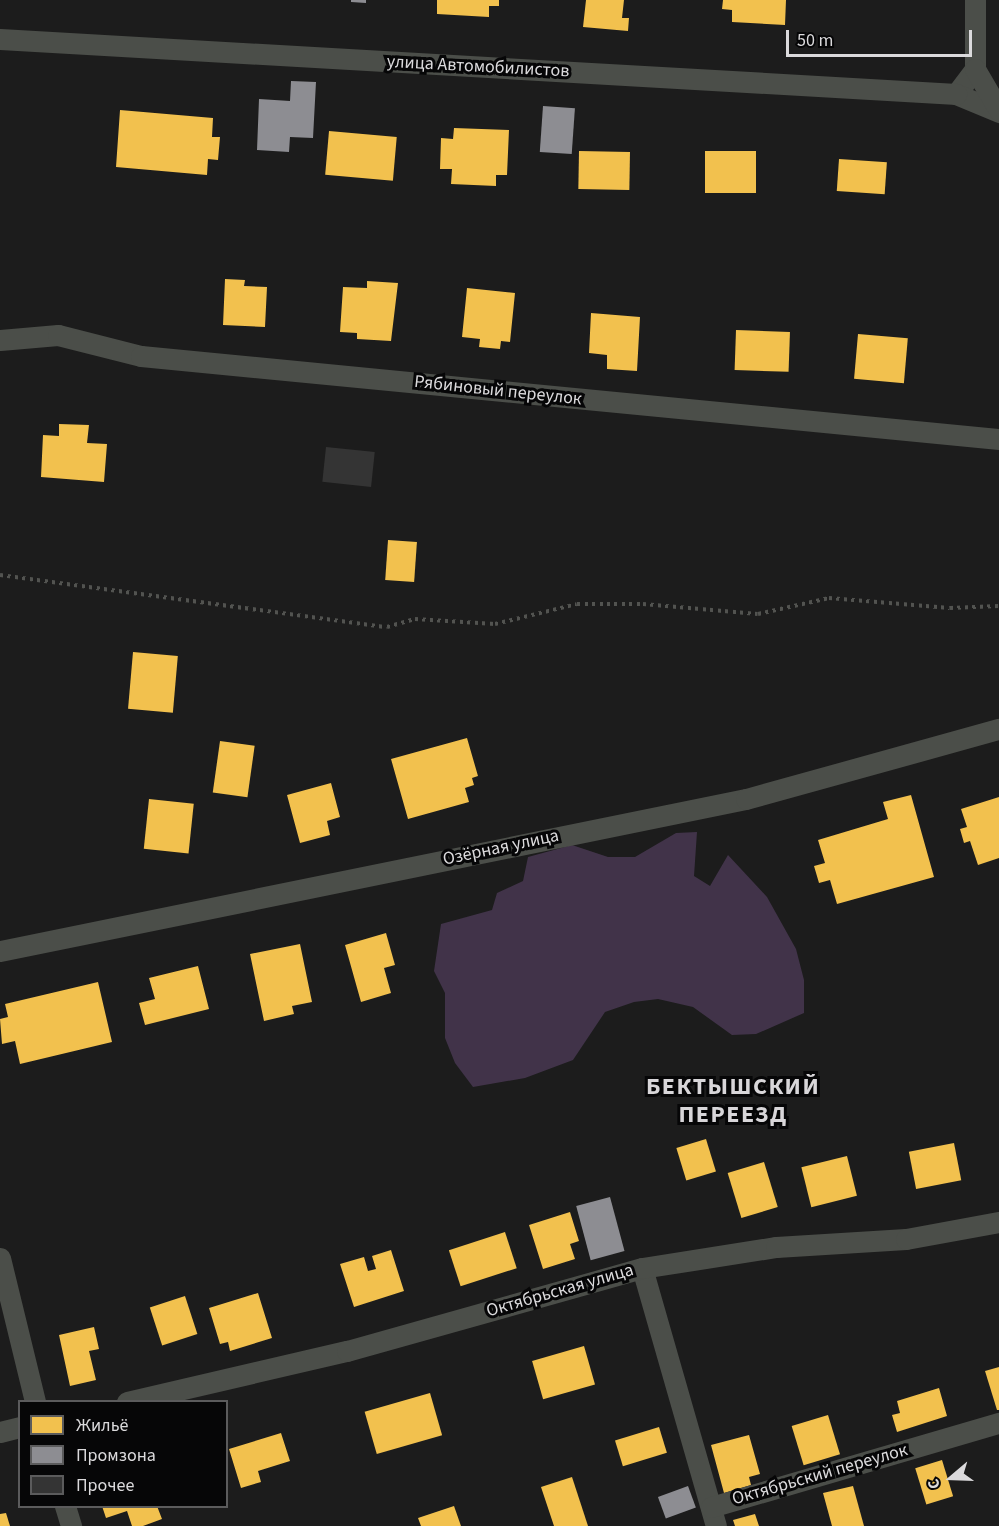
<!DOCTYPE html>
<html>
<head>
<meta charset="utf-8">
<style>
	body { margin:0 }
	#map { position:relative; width:999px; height:1526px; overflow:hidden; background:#1c1c1c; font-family:"Source Sans 3",sans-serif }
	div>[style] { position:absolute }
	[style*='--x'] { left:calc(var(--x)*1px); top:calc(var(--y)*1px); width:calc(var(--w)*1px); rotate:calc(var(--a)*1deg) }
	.green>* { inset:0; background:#413349 }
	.homes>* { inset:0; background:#f2c14e; transform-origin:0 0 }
	.industry>* { inset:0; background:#8d8d92; transform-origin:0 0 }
	.building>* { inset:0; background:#343434; transform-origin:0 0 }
	.path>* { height:4px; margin-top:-2px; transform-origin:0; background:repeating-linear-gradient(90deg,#525350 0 3px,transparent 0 7.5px) }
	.street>* { height:21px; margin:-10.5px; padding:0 10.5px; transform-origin:10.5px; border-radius:10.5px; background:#4b4e49 }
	span { translate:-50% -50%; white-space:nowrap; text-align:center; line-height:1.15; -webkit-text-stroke:6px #060607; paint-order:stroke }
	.street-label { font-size:18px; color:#dbdadc }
	.district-label { font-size:24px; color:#d8d6d9; font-weight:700; letter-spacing:1.5px }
	.legend { position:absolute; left:18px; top:1400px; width:210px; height:108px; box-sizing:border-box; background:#060607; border:2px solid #5b5b5c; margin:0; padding:8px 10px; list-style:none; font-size:18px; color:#dbdadc }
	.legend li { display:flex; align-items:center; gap:12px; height:30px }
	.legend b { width:30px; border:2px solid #5b5b5c }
	.north { position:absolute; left:921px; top:1448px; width:60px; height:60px; -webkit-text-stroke:4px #060607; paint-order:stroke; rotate:251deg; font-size:16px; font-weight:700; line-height:24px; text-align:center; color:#dbdadc }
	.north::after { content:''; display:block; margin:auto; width:21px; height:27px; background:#dbdadc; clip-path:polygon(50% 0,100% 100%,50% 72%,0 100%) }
	.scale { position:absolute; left:786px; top:30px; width:186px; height:27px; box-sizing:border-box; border:3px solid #dbdadc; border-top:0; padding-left:8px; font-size:18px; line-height:21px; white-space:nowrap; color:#dbdadc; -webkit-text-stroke:4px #060607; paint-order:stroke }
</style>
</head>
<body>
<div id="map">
	<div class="green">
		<i style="clip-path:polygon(697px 832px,694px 876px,710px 886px,728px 855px,767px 897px,796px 949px,804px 980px,804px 1013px,756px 1034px,732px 1035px,693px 1007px,658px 999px,634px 1002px,605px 1012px,573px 1060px,525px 1078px,473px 1087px,455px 1063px,445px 1038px,445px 993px,434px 971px,441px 924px,492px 910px,497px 893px,523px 881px,528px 857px,572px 845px,608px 857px,635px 857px,676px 833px)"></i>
	</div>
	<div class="homes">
		<i style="clip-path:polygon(437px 0,499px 0,499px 6px,489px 6px,489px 17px,437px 14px)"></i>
		<i style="clip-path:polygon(586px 0,624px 0,622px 18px,629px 18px,628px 31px,583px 27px)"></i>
		<i style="clip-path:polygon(723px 0,786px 0,785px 25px,732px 22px,732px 10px,722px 9px)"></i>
		<i style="clip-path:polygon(120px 110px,213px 118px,212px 137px,220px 137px,218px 160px,208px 159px,207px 175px,116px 167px)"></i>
		<i style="clip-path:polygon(454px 128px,509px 130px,507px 175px,496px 175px,496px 186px,451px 184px,452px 169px,440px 169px,441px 138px,453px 139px)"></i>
		<i style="left:329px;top:131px;width:68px;height:44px;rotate:5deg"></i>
		<i style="left:579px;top:151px;width:51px;height:38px;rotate:1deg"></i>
		<i style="left:705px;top:151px;width:51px;height:42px"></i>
		<i style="left:839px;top:159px;width:48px;height:32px;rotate:4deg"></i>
		<i style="clip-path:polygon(225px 279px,245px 280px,244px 286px,267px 287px,265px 327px,223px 325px)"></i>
		<i style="clip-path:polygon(367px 281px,398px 283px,391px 341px,357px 339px,357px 333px,340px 332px,343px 287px,367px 288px)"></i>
		<i style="clip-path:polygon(467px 288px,515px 293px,510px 342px,501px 341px,500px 349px,479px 347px,480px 339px,462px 337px)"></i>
		<i style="clip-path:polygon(591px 313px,640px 317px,637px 371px,607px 369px,607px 355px,589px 353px)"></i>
		<i style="left:736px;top:330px;width:54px;height:40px;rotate:2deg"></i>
		<i style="left:858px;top:334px;width:50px;height:45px;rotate:5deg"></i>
		<i style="clip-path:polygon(59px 424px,89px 425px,87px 443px,107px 444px,104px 482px,41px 477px,43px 435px,59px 436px)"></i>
		<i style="left:388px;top:540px;width:29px;height:40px;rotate:4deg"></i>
		<i style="left:133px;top:652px;width:45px;height:57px;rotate:5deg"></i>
		<i style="clip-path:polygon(467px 738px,478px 776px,472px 778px,474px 785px,465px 788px,469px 802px,408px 819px,391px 759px)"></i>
		<i style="left:220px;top:741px;width:35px;height:52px;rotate:8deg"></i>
		<i style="clip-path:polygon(331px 783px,340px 817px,327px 821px,330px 835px,300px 843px,287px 795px)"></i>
		<i style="clip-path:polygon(911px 795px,934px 877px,837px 904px,830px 880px,819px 883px,814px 866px,825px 863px,818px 840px,888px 819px,883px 802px)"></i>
		<i style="clip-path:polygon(999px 797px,999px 858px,978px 865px,970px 841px,964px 843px,960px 829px,967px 827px,961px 809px)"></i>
		<i style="left:149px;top:799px;width:45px;height:50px;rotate:6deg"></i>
		<i style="clip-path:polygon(386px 933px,395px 965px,384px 968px,391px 993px,361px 1002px,345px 945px)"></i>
		<i style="clip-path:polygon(300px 944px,312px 1002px,292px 1006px,294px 1014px,264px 1021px,250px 954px)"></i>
		<i style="clip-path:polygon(198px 966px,209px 1009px,145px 1025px,139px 1003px,155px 999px,149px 978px)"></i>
		<i style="clip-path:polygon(98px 982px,112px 1042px,20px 1064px,15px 1041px,2px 1044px,0 1019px,8px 1017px,5px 1004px)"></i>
		<i style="left:706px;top:1139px;width:34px;height:31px;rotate:73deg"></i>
		<i style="left:954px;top:1143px;width:38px;height:46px;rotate:79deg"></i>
		<i style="left:847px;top:1156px;width:41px;height:47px;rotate:76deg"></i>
		<i style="left:764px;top:1162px;width:47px;height:38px;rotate:73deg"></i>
		<i style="clip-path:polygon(570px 1212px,579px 1241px,570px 1244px,575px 1259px,543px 1269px,529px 1225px)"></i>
		<i style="left:505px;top:1232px;width:38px;height:59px;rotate:72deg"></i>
		<i style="clip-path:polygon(391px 1250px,404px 1291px,354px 1307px,340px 1264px,364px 1257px,368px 1271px,376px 1269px,372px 1256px)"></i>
		<i style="clip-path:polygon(258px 1293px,272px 1338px,230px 1351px,228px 1342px,220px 1344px,209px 1308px)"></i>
		<i style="left:185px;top:1296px;width:40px;height:37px;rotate:72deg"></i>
		<i style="clip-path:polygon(94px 1327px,99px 1349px,89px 1351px,96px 1380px,70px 1386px,59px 1335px)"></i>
		<i style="left:584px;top:1346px;width:40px;height:54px;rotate:74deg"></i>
		<i style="clip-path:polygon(999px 1367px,999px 1410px,997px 1410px,985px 1371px)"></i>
		<i style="clip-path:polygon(939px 1388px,947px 1416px,897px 1432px,892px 1415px,900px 1413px,897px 1401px)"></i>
		<i style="left:430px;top:1393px;width:44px;height:68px;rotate:74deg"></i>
		<i style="left:828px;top:1415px;width:41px;height:38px;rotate:73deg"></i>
		<i style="left:659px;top:1427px;width:27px;height:46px;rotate:73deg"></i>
		<i style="clip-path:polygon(281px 1433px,290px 1461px,258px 1471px,261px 1482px,241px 1488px,229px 1449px)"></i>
		<i style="clip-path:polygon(749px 1435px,760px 1474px,749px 1477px,751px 1485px,724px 1493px,711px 1445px)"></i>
		<i style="left:942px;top:1460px;width:38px;height:28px;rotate:73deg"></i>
		<i style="clip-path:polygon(572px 1477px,588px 1526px,554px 1526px,541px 1487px)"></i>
		<i style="clip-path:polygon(853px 1486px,864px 1526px,832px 1526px,823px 1493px)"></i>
		<i style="clip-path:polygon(102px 1506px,157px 1506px,162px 1519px,143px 1526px,132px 1526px,127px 1511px,106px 1518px)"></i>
		<i style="clip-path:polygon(454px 1506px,461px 1526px,421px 1526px,418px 1518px)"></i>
		<i style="clip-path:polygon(6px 1513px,10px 1526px,0 1526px,0 1514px)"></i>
		<i style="clip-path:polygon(755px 1514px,759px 1526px,735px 1526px,733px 1520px)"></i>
	</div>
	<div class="industry">
		<i style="clip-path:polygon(351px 0,366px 0,366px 3px,351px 2px)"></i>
		<i style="clip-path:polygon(291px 81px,316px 82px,313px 138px,290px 137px,289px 152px,257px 150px,259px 99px,290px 101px)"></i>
		<i style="left:543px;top:106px;width:32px;height:46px;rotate:4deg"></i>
		<i style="left:610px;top:1197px;width:56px;height:35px;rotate:75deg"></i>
		<i style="left:688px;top:1486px;width:23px;height:32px;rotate:70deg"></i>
	</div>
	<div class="building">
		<i style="left:326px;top:447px;width:49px;height:35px;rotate:6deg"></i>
	</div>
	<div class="path">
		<i style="--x:0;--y:575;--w:390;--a:7.7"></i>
		<i style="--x:387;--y:627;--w:29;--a:-16"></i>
		<i style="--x:415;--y:619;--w:80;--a:3.6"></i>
		<i style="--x:495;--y:624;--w:84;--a:-13.7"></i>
		<i style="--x:577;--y:604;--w:66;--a:0"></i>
		<i style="--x:643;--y:604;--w:115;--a:5"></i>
		<i style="--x:758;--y:614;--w:73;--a:-12.7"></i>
		<i style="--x:829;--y:598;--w:121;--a:4.7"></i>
		<i style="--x:950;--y:608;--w:49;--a:-2.3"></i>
	</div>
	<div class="street">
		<i style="--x:975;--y:0;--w:69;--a:90"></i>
		<i style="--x:975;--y:69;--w:31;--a:127"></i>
		<i style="--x:956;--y:94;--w:47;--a:22.7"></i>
		<i style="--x:0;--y:39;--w:958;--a:3.29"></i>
		<i style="--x:975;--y:69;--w:48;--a:59.7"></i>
		<i style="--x:0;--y:340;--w:58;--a:-4.9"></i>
		<i style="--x:58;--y:335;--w:86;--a:14.2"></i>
		<i style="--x:141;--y:356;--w:862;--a:5.53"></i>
		<i style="--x:0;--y:951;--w:761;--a:-11.52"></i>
		<i style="--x:746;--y:799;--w:263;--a:-15.5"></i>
		<i style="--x:0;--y:1258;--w:148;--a:76.3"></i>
		<i style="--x:642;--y:1268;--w:268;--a:74"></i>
		<i style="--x:127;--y:1402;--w:226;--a:-13.1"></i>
		<i style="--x:347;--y:1351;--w:306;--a:-15.7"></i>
		<i style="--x:642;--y:1268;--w:136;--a:-8.9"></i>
		<i style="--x:776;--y:1247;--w:130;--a:-3.5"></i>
		<i style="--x:906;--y:1239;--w:95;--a:-10.4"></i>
		<i style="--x:0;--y:1432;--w:21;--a:-14"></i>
		<i style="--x:65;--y:1506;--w:21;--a:73"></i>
		<i style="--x:711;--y:1507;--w:300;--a:-16.3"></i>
	</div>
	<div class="street-label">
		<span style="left:478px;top:67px;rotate:3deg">улица Автомобилистов</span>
		<span style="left:498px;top:391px;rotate:6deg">Рябиновый переулок</span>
		<span style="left:501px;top:848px;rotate:-12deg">Озёрная улица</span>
		<span style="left:560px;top:1291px;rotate:-16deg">Октябрьская улица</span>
		<span style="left:820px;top:1475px;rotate:-16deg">Октябрьский переулок</span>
	</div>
	<div class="district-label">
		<span style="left:733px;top:1101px">БЕКТЫШСКИЙ<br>ПЕРЕЕЗД</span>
	</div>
	<ul class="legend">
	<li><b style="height:16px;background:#f2c14e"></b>Жильё</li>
	<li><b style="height:16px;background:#8d8d92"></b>Промзона</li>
	<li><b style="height:16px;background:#343434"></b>Прочее</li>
	</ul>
	<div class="north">С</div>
	<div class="scale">50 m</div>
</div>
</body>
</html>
